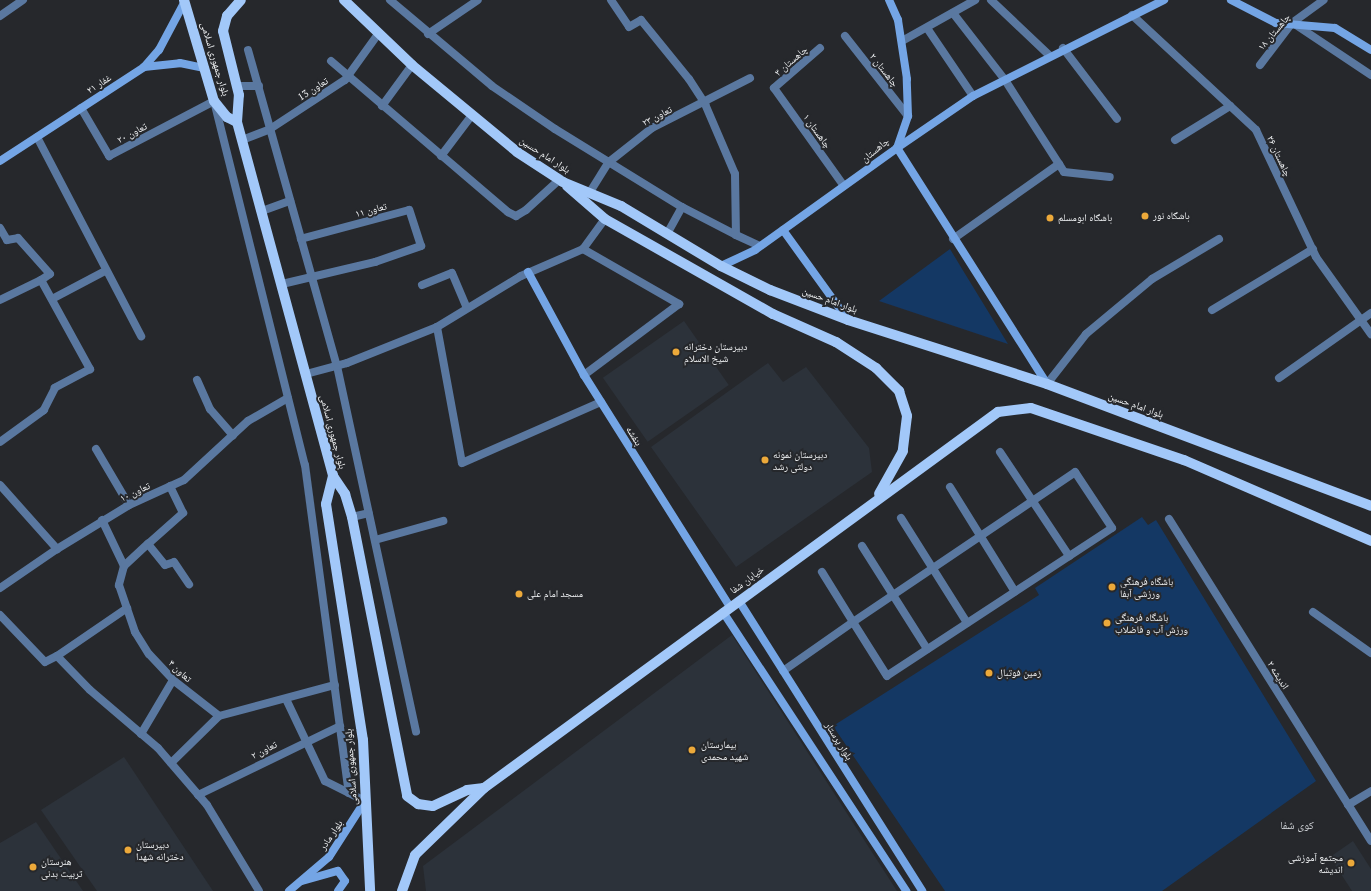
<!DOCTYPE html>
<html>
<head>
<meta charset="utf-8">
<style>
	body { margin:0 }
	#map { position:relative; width:1371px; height:891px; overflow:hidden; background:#26282c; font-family:"PT Serif","Noto Naskh Arabic",serif }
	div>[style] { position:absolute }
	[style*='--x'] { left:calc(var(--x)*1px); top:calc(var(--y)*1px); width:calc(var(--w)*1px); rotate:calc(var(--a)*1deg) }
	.built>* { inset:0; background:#2c323a; transform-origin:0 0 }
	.green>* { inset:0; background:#143864 }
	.street>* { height:8px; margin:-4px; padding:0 4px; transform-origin:4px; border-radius:4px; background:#5a78a0 }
	.secondary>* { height:8px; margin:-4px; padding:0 4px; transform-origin:4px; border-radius:4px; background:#74a5e5 }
	.primary>* { height:10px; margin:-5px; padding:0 5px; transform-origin:5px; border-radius:5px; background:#a2c8f9 }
	.dots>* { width:11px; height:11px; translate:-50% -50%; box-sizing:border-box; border:2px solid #26282c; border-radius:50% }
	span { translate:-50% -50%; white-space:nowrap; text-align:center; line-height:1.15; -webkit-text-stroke:4px #26282c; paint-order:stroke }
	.street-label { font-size:10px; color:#f0f2f4 }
	.poi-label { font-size:10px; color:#f0f2f4 }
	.left { translate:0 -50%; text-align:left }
	.right { translate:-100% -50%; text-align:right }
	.neighbourhood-label { font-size:11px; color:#cfd2d6 }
</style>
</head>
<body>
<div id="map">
	<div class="built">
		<i style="left:684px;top:321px;width:78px;height:99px;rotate:55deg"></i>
		<i style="clip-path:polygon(768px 363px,783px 382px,806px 367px,869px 448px,872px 472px,736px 567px,651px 447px)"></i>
		<i style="clip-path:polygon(732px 635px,897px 891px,426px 891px,423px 866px)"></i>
		<i style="clip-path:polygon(124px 757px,213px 891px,97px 891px,41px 810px)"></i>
		<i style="clip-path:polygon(36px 822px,83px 891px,0 891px,0 843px)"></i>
		<i style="clip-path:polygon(1353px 841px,1371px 869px,1371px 891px,1352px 891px,1330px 857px)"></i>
	</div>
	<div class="green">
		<i style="clip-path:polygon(950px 249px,967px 277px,1008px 344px,879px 301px)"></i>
		<i style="clip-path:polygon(1142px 517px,1148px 525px,1156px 520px,1316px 781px,1162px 891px,945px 891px,833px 726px,1039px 595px,1035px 588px)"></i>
	</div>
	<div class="street">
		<i style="--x:390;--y:0;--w:133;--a:40.1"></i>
		<i style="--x:492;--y:86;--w:76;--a:34.3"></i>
		<i style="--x:555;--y:129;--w:149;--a:31.6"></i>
		<i style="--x:682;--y:207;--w:61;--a:27.4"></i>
		<i style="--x:611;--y:0;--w:32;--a:56"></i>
		<i style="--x:629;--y:27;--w:14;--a:-30"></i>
		<i style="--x:641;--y:20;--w:76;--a:50.9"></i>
		<i style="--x:689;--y:79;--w:30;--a:57"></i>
		<i style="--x:705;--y:104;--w:76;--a:66.8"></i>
		<i style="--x:735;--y:174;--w:61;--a:89.1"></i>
		<i style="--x:736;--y:235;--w:26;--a:25"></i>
		<i style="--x:991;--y:0;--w:81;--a:43.5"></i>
		<i style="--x:953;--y:13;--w:85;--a:52.2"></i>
		<i style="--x:1005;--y:80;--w:109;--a:57.3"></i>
		<i style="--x:1064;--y:172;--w:46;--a:6.2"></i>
		<i style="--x:1132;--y:15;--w:169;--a:42.8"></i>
		<i style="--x:1256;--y:130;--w:140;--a:64.7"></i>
		<i style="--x:1316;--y:257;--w:95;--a:54.5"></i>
		<i style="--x:0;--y:16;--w:28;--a:-35"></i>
		<i style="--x:1293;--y:23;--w:94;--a:33.7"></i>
		<i style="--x:927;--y:28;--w:82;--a:55.9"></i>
		<i style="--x:428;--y:34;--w:60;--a:-34.2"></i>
		<i style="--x:845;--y:36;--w:102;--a:51.8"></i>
		<i style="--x:902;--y:41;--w:84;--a:-29.3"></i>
		<i style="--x:820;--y:48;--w:61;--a:139"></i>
		<i style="--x:774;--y:88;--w:120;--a:54.5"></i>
		<i style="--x:1063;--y:48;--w:89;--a:52.7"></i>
		<i style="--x:248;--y:50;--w:328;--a:74.3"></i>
		<i style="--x:337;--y:366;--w:374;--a:77.8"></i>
		<i style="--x:331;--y:61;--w:233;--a:40.5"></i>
		<i style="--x:508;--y:212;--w:9;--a:27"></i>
		<i style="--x:516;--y:216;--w:12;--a:-31"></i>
		<i style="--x:526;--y:210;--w:45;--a:-42.3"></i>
		<i style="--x:1260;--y:65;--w:53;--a:-52.7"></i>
		<i style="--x:1292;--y:23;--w:39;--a:-36"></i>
		<i style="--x:238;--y:86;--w:21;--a:0"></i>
		<i style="--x:382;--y:106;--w:51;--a:-53.8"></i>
		<i style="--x:81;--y:108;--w:56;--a:59.7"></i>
		<i style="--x:109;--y:156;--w:119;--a:-27.6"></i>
		<i style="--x:214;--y:101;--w:375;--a:76"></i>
		<i style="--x:305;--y:465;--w:331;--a:82.4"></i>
		<i style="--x:37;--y:137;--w:225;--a:62.4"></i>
		<i style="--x:242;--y:140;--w:30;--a:-21"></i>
		<i style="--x:270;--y:129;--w:90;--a:-33.2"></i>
		<i style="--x:345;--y:80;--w:57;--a:-54.3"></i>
		<i style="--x:1175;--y:140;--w:65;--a:-31.7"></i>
		<i style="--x:441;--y:156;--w:51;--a:-52.9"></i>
		<i style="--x:590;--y:192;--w:36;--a:-58"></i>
		<i style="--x:609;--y:162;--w:55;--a:-38.3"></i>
		<i style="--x:652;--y:128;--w:110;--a:-27"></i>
		<i style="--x:262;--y:211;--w:30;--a:-20"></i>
		<i style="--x:0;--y:228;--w:14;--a:60"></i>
		<i style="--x:7;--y:240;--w:11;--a:-10"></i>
		<i style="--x:18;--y:238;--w:48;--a:48.4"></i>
		<i style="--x:50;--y:274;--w:11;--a:146"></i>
		<i style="--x:41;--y:280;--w:102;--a:61.2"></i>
		<i style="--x:90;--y:369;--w:40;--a:152"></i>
		<i style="--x:55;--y:388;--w:25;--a:117"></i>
		<i style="--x:44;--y:410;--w:54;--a:144"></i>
		<i style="--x:667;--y:234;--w:31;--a:-61"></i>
		<i style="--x:953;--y:239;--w:130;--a:-35.3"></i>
		<i style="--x:583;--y:249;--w:111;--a:29.8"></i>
		<i style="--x:679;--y:304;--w:119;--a:143.2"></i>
		<i style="--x:282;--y:284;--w:96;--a:-13.3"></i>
		<i style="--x:375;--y:262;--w:49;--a:-19.2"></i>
		<i style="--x:421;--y:246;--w:38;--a:-108"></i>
		<i style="--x:409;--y:210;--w:112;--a:165"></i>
		<i style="--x:422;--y:285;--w:32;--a:-22"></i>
		<i style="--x:452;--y:273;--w:38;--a:67"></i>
		<i style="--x:52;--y:299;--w:60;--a:-27.8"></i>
		<i style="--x:0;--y:300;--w:46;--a:-26"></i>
		<i style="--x:1212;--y:310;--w:118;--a:-31.1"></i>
		<i style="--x:437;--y:327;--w:138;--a:79.6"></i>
		<i style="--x:462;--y:463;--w:152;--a:-23.7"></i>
		<i style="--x:306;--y:374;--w:42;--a:-15"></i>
		<i style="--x:347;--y:363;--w:97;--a:-21.8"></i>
		<i style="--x:437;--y:327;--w:98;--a:-31.3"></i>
		<i style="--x:521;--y:276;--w:68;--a:-23.5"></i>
		<i style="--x:583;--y:249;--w:37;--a:-54"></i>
		<i style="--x:1279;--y:378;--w:113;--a:-35.2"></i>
		<i style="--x:197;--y:380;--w:32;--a:66"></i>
		<i style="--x:210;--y:409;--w:35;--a:49"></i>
		<i style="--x:1047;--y:384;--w:63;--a:-52"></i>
		<i style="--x:1086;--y:334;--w:86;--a:-39.8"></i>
		<i style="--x:1152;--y:279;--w:78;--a:-30.8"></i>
		<i style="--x:96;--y:449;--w:65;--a:59.5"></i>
		<i style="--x:1000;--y:452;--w:125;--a:56.4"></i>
		<i style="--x:0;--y:485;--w:86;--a:48.3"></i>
		<i style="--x:57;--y:549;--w:84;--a:-31.4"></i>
		<i style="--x:129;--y:505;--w:60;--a:-24.4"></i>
		<i style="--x:184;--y:480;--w:87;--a:-42.7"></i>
		<i style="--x:248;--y:421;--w:46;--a:-29.9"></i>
		<i style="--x:950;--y:487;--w:123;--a:58.2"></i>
		<i style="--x:352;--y:517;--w:17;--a:-13"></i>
		<i style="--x:901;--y:518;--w:124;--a:57.8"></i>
		<i style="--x:1169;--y:519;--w:380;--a:57.9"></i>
		<i style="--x:102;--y:520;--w:51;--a:64.4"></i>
		<i style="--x:124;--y:566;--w:20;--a:105"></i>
		<i style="--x:119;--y:585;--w:50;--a:71.2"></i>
		<i style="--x:135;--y:632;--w:26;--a:58"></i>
		<i style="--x:149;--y:654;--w:35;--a:47"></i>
		<i style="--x:173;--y:680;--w:58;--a:38"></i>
		<i style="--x:375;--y:540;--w:71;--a:-15.6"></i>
		<i style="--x:148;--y:544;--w:47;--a:-41.5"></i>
		<i style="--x:183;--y:513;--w:30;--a:-116"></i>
		<i style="--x:862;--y:546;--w:122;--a:57.7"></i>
		<i style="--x:124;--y:566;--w:33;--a:-43"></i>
		<i style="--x:148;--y:544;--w:27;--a:51"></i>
		<i style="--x:165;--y:565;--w:9;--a:-18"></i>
		<i style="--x:174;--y:562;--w:27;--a:56"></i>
		<i style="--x:0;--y:588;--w:69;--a:-34.4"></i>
		<i style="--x:1313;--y:612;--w:71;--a:35.3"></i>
		<i style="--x:0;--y:615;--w:65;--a:46.2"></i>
		<i style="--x:45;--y:662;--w:13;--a:-27"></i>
		<i style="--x:57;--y:656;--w:47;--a:45.9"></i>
		<i style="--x:90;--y:690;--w:89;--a:40.5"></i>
		<i style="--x:158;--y:748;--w:75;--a:49.3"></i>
		<i style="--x:207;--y:805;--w:100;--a:58.8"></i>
		<i style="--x:57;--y:656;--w:85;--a:-34.4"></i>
		<i style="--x:783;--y:671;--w:85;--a:-35"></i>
		<i style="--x:853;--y:622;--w:268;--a:-34"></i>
		<i style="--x:1075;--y:472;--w:67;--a:56.5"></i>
		<i style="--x:1112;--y:528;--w:269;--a:146.7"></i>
		<i style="--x:887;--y:676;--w:64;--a:-122.2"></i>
		<i style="--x:853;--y:622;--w:59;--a:-121.8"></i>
		<i style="--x:286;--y:699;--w:91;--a:64.6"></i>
		<i style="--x:325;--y:781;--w:45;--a:26.6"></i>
		<i style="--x:141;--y:734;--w:63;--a:-59.3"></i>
		<i style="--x:171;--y:763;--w:67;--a:-44.4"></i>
		<i style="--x:219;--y:716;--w:120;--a:-15"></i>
		<i style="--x:198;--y:795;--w:158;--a:-25.9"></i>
		<i style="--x:1348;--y:805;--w:27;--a:-31"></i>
	</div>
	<div class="secondary">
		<i style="--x:1231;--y:0;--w:51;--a:27.1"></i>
		<i style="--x:1276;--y:23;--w:59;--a:4.8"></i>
		<i style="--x:1335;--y:28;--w:42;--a:31.4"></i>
		<i style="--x:144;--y:67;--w:36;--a:-6"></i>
		<i style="--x:180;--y:63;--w:25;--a:12"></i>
		<i style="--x:0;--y:161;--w:172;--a:-33.1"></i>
		<i style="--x:144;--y:67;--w:23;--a:-49"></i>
		<i style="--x:159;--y:50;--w:55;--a:-62"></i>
		<i style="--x:783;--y:230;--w:111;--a:54.2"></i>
		<i style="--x:721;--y:266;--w:38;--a:-25"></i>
		<i style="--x:755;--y:250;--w:175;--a:-35.7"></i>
		<i style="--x:897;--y:148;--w:34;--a:-71"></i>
		<i style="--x:908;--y:116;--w:37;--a:-92"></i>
		<i style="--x:907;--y:79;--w:60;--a:-98.7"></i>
		<i style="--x:898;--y:20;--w:22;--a:-114"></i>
		<i style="--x:528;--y:272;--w:117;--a:61.5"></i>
		<i style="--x:584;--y:375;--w:274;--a:57.8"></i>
		<i style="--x:1047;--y:384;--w:280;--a:-122.4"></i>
		<i style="--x:897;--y:148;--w:92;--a:-34.4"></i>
		<i style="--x:973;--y:96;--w:214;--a:-26.7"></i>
		<i style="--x:739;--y:601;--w:343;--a:57.7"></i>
		<i style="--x:723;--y:612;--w:334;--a:56.7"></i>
		<i style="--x:302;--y:881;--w:37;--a:-16"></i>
		<i style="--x:338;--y:871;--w:12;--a:55"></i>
		<i style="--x:345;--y:881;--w:12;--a:125"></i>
		<i style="--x:289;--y:891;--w:52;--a:-40.4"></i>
		<i style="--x:329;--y:857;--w:67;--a:-57.3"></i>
	</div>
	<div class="primary">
		<i style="--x:184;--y:0;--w:105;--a:73.5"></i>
		<i style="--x:214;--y:101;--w:21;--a:51"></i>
		<i style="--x:227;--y:117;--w:11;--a:27"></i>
		<i style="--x:237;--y:122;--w:367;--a:74.8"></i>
		<i style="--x:333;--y:476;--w:29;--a:104"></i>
		<i style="--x:326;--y:504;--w:239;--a:81.1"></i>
		<i style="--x:363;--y:740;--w:151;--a:87.3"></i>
		<i style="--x:344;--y:0;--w:94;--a:43.7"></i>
		<i style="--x:412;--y:65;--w:136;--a:39.6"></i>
		<i style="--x:517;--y:152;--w:55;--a:33.1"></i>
		<i style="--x:563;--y:182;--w:63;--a:22.5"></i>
		<i style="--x:621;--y:206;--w:117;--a:31"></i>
		<i style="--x:721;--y:266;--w:55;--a:26.1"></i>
		<i style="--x:770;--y:290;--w:84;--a:21"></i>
		<i style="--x:848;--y:320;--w:209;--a:17.8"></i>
		<i style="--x:1047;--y:384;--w:346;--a:20.6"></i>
		<i style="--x:237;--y:122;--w:27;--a:-86"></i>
		<i style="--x:239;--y:95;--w:66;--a:-104"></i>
		<i style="--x:223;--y:31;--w:16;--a:-75"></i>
		<i style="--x:227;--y:16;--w:21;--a:-49"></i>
		<i style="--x:567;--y:186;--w:50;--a:41"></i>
		<i style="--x:605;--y:219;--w:193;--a:29.5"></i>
		<i style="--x:773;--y:314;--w:69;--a:24"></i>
		<i style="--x:836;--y:342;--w:48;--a:33"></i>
		<i style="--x:876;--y:368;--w:33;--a:45"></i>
		<i style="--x:899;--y:391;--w:26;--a:72"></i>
		<i style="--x:907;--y:416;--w:35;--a:97"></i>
		<i style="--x:903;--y:451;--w:49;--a:119.2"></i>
		<i style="--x:333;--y:476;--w:22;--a:56"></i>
		<i style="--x:345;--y:494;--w:24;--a:73"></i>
		<i style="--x:352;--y:517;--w:284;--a:78.8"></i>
		<i style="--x:407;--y:796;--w:14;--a:36"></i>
		<i style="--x:418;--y:804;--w:15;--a:8"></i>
		<i style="--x:433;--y:806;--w:38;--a:-25"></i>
		<i style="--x:467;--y:790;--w:17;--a:-7"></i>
		<i style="--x:402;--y:891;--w:38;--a:-70"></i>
		<i style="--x:415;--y:855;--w:96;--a:-44.2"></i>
		<i style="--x:484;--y:788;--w:637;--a:-36.19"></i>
		<i style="--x:998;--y:412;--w:33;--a:-7"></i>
		<i style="--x:1031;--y:408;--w:162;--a:18.8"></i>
		<i style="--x:1184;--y:460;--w:204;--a:23.4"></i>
	</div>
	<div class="dots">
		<i style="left:1145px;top:216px;background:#eca93a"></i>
		<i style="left:1050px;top:218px;background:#eca93a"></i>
		<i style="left:676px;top:352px;background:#eca93a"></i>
		<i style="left:765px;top:460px;background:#eca93a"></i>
		<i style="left:1112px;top:587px;background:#eca93a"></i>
		<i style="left:519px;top:594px;background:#eca93a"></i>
		<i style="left:1107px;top:623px;background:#eca93a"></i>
		<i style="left:989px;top:673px;background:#eca93a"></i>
		<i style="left:692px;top:750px;background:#eca93a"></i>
		<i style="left:128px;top:850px;background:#eca93a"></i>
		<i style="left:1351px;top:863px;background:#eca93a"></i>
		<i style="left:33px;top:867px;background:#eca93a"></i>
	</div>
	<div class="street-label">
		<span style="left:1274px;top:32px;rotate:-50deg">چاهستان ۱۸</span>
		<span style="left:215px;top:59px;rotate:73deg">بلوار جمهوری اسلامی</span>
		<span style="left:791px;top:61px;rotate:-41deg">چاهستان ۳</span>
		<span style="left:884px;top:70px;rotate:52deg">چاهستان ۲</span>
		<span style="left:99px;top:84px;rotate:-33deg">غفار ۲۱</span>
		<span style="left:313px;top:89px;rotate:-33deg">تعاون 13</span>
		<span style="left:657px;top:116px;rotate:-27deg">تعاون ۲۳</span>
		<span style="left:817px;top:131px;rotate:54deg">چاهستان ۱</span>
		<span style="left:132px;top:133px;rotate:-28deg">تعاون ۲۰</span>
		<span style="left:875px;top:150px;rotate:-39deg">چاهستان</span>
		<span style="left:545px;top:155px;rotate:33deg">بلوار امام حسین</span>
		<span style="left:1279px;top:156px;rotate:65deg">چاهستان ۲۶</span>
		<span style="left:371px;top:210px;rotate:-15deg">تعاون ۱۱</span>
		<span style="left:830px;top:300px;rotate:20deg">بلوار امام حسین</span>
		<span style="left:1136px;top:405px;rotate:20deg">بلوار امام حسین</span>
		<span style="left:333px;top:432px;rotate:75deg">بلوار جمهوری اسلامی</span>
		<span style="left:634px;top:436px;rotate:58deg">بنفشه</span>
		<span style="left:135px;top:492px;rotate:-26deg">تعاون ۱۰</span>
		<span style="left:747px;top:580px;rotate:-37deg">خیابان شفا</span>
		<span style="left:180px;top:671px;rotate:43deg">تعاون ۴</span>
		<span style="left:1278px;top:675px;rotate:58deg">اندیشه ۲</span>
		<span style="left:839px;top:741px;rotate:58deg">بلوار پرستار</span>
		<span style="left:264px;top:750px;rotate:-27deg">تعاون ۲</span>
		<span style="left:351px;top:767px;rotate:-94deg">بلوار جمهوری اسلامی</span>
		<span style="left:331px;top:835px;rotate:-56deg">بلوار مادر</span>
	</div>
	<div class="poi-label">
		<span class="left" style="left:1153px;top:216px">باشگاه نور</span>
		<span class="left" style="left:1058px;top:218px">باشگاه ابومسلم</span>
		<span class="left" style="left:684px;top:352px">دبیرستان دخترانه<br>شیخ الاسلام</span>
		<span class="left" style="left:773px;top:460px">دبیرستان نمونه<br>دولتی رشد</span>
		<span class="left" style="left:1120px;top:587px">باشگاه فرهنگی<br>ورزشی آبفا</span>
		<span class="left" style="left:527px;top:594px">مسجد امام علی</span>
		<span class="left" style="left:1115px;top:623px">باشگاه فرهنگی<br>ورزش آب و فاضلاب</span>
		<span class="left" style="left:997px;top:673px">زمین فوتبال</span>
		<span class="left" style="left:701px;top:750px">بیمارستان<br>شهید محمدی</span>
		<span class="left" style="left:136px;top:850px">دبیرستان<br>دخترانه شهدا</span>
		<span class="right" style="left:1343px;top:863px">مجتمع آموزشی<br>اندیشه</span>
		<span class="left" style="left:41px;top:867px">هنرستان<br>تربیت بدنی</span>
	</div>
	<div class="neighbourhood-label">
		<span style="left:1297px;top:825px">کوی شفا</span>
	</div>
</div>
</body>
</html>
